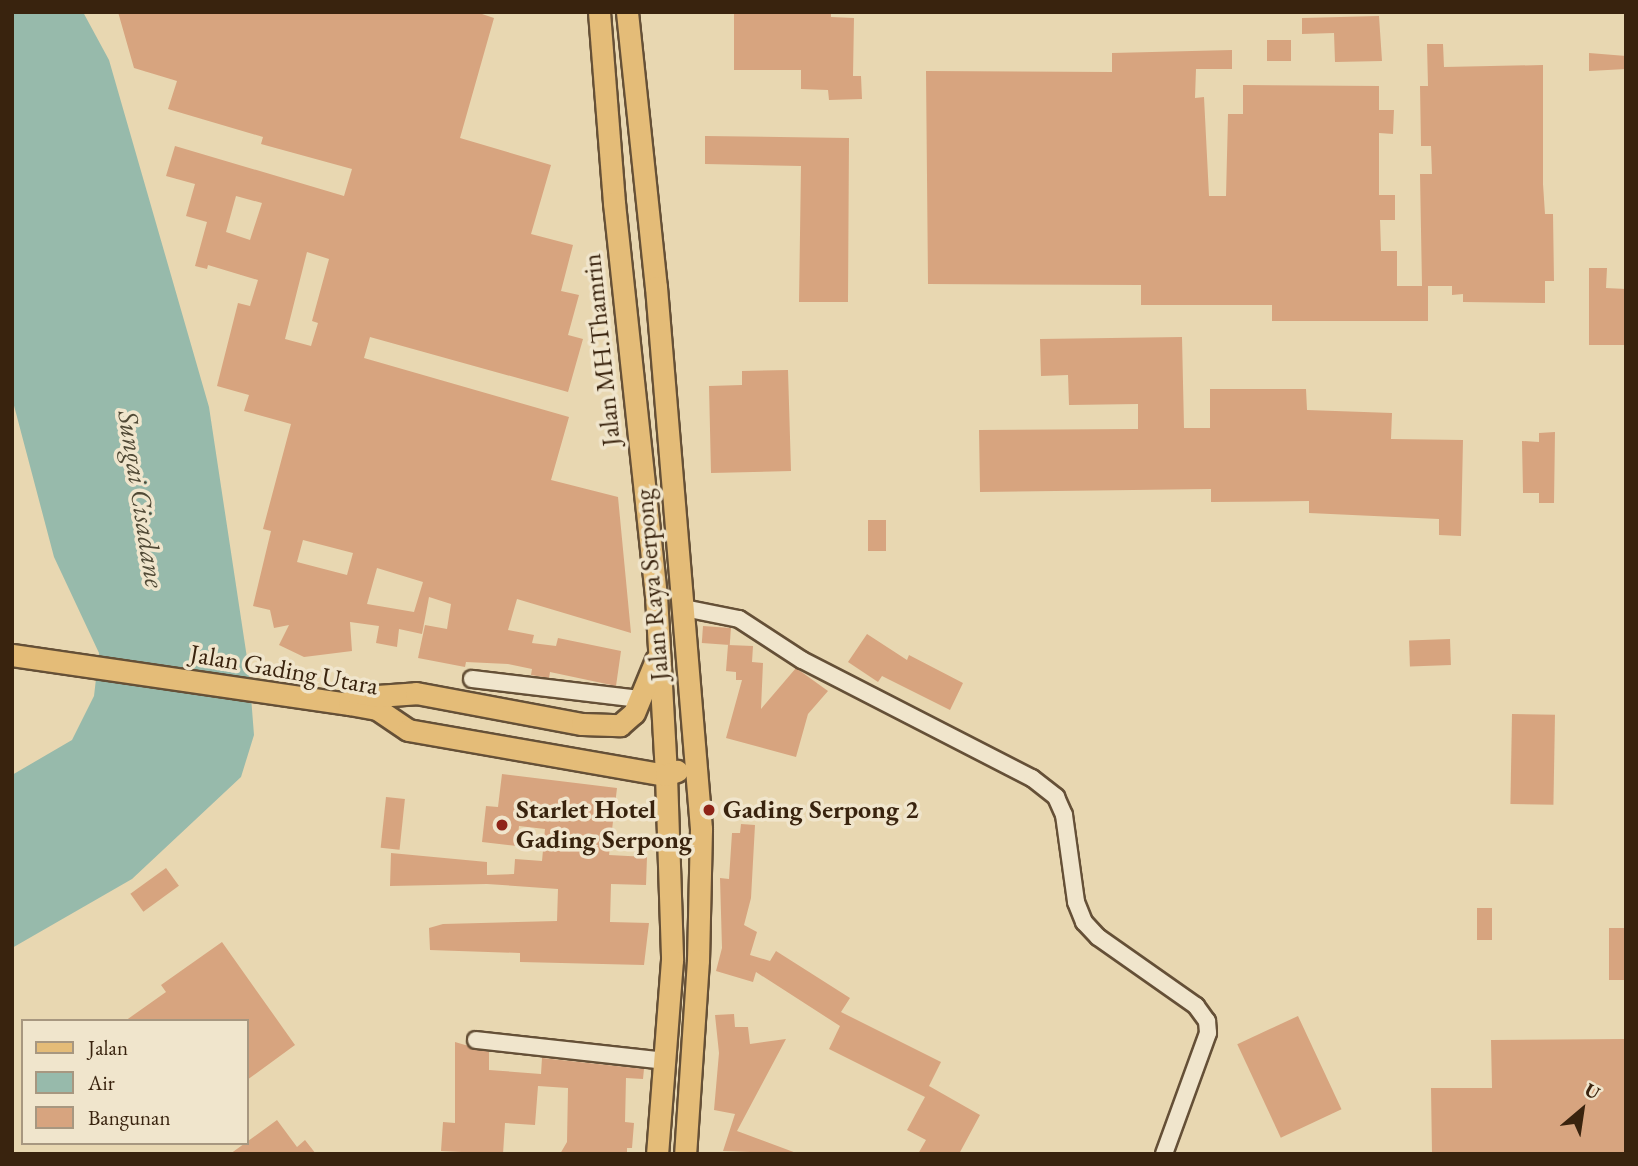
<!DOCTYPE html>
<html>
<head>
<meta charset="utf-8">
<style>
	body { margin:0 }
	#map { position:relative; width:1638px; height:1166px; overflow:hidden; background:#e8d7b1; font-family:"EB Garamond",serif }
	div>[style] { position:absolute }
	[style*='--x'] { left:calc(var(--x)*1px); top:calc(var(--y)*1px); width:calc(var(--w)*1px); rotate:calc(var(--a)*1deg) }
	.water>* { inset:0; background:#97baab }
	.building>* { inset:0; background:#d7a47f; transform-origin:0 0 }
	.roads { filter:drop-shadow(2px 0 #655037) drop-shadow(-2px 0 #655037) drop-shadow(0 2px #655037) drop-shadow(0 -2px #655037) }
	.minor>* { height:16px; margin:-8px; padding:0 8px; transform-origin:8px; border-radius:8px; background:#f0e5cc }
	.major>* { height:21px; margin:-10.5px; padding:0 10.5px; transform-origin:10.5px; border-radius:10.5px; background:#e4bc78 }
	.dots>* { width:19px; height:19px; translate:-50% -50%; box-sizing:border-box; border:4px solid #f0e5cc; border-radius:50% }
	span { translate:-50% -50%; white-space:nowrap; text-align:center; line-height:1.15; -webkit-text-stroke:7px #f0e5cc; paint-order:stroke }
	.street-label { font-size:26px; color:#39230e }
	.poi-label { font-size:26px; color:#39230e; font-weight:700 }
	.left { translate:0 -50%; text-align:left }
	.water-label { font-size:28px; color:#504935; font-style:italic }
	.frame { position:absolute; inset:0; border:14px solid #39230e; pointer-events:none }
	.legend { position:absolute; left:21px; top:1019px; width:228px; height:126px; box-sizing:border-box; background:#f0e5cc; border:2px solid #a79780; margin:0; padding:9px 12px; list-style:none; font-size:21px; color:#39230e }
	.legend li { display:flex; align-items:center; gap:14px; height:35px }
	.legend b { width:35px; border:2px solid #a79780 }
	.north { position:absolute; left:1547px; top:1075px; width:70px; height:70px; -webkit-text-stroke:5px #f0e5cc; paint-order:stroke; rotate:29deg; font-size:19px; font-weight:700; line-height:28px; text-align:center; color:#39230e }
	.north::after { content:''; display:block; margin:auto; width:24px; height:32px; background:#39230e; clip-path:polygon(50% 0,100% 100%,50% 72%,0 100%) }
</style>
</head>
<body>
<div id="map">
	<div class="water">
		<i style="clip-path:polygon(12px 12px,83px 12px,109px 60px,209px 407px,249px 671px,254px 735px,241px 777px,132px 879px,12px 948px,12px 775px,72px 740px,94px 696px,99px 653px,54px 557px,12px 398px)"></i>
	</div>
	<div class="building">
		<i style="clip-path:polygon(evenodd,118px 12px,476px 12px,494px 18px,460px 138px,551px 165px,531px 234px,573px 245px,561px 291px,579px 295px,568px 335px,583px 339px,568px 392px,370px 337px,364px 358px,569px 417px,551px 480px,618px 497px,631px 633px,517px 599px,508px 630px,534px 635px,532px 643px,556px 646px,558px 638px,621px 651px,616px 686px,550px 672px,549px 678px,531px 675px,532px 669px,508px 664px,466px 662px,465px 667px,418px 658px,425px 625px,447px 629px,451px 604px,429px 597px,422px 634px,399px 629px,397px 647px,376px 643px,379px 626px,350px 622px,352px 651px,304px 657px,279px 645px,289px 625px,274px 628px,270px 610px,253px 606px,271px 531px,263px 529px,291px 424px,244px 411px,249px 395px,217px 386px,238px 303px,250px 306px,258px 280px,208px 265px,207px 269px,195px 266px,207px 222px,186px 216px,195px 184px,166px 176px,175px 146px,344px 196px,352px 169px,261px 144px,263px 137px,168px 109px,177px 81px,134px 68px,118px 12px,236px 196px,262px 203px,250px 240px,226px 232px,236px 196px,118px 12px,307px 252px,329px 259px,312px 321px,318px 323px,311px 346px,285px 339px,307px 252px,118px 12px,303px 540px,353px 553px,347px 575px,297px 562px,303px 540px,118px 12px,377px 568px,423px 582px,414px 612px,367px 604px,377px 568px)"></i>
		<i style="clip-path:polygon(734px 12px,831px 12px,831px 17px,854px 18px,853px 76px,861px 76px,862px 99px,829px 100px,828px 90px,801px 89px,801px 70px,734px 70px)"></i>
		<i style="clip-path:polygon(1379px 16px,1382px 61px,1335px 62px,1334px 33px,1302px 34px,1302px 18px)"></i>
		<i style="left:1291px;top:40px;width:21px;height:24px;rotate:90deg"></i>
		<i style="clip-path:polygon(1427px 44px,1443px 44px,1444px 67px,1543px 65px,1543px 184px,1545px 214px,1553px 214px,1554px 281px,1545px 281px,1545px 303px,1463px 302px,1463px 294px,1452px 295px,1452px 286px,1428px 286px,1428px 321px,1272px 321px,1272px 305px,1141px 305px,1141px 285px,928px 284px,926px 71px,1112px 72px,1112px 53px,1232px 50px,1232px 69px,1196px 69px,1195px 98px,1204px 97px,1209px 196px,1226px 196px,1228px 114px,1243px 114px,1243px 85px,1379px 86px,1379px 110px,1394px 110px,1393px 134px,1379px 133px,1379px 195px,1395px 195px,1395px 220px,1380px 220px,1381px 251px,1397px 251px,1397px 286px,1422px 286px,1420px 174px,1432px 174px,1431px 146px,1421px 146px,1420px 86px,1428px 86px)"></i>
		<i style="clip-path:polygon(1589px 53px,1626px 56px,1626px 69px,1589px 71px)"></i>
		<i style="clip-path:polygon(705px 136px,849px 138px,848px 302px,799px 302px,801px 166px,705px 164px)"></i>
		<i style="clip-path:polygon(1589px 268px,1607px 268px,1606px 288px,1626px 289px,1626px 345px,1589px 345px)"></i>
		<i style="clip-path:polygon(1182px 337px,1184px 428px,1210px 428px,1210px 389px,1306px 389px,1307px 410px,1392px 413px,1391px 439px,1463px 440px,1461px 536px,1439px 535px,1439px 519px,1309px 513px,1309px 501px,1211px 502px,1211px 489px,980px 492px,979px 430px,1138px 429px,1138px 404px,1069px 405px,1068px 375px,1041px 376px,1040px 339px)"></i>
		<i style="clip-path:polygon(788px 370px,791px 471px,711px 473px,709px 386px,742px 385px,742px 371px)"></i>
		<i style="clip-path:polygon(1555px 432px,1554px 503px,1539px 503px,1539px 493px,1523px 493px,1522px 441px,1539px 442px,1539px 433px)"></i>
		<i style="left:868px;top:520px;width:18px;height:31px"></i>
		<i style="left:703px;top:626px;width:28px;height:17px;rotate:4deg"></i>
		<i style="clip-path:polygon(867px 634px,907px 660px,909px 655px,963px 683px,950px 710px,882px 676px,878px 682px,848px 662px)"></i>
		<i style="left:1450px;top:639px;width:26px;height:41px;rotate:88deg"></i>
		<i style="clip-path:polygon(728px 645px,753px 646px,752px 662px,763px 663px,761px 709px,796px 668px,828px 691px,808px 714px,796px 757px,726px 738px,742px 680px,736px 680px,736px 672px,726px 671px)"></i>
		<i style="left:1512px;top:714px;width:43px;height:90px;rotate:1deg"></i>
		<i style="clip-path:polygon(502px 774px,617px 788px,609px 855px,647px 857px,646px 885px,611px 884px,610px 922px,649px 923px,644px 965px,520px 962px,520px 953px,430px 950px,429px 928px,443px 924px,557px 921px,558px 889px,487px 884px,390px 886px,391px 853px,487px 862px,487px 875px,514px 874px,515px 859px,542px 861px,545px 829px,519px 826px,517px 846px,482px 842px,486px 806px,498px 807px)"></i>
		<i style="left:386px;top:797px;width:19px;height:51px;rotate:6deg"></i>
		<i style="clip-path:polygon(741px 824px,755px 825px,751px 898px,744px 925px,757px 932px,750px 955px,770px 961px,776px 951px,850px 998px,841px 1012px,941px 1062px,929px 1086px,980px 1115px,959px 1154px,918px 1154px,926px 1140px,907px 1130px,925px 1097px,829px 1049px,840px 1026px,756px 972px,753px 982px,716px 971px,722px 948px,720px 878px,729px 879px,732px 833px,740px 833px)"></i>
		<i style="left:166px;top:868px;width:22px;height:44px;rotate:54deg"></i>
		<i style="left:1477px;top:908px;width:15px;height:32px"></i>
		<i style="left:1609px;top:928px;width:17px;height:52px"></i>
		<i style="clip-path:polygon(222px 942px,295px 1045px,247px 1080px,247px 1021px,125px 1021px,166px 992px,161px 985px)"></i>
		<i style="clip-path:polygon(734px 1014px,735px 1027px,748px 1027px,750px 1044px,786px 1039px,737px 1131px,799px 1154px,723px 1151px,735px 1114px,714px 1110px,719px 1053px,715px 1015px)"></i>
		<i style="left:1298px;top:1016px;width:103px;height:67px;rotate:65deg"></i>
		<i style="clip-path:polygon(1626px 1039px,1626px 1154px,1432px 1154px,1431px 1088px,1492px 1088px,1491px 1040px)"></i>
		<i style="clip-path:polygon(455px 1042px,489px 1052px,489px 1070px,541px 1074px,542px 1058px,644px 1069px,643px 1079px,626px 1078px,625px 1122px,634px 1123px,632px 1148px,627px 1148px,627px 1154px,560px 1154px,567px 1142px,568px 1088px,538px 1086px,535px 1125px,505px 1123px,503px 1154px,441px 1151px,443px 1122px,455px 1123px)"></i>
		<i style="clip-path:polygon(277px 1120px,297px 1147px,305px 1140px,316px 1154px,230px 1154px)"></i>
	</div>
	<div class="roads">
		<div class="minor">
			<i style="--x:684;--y:608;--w:56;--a:11.3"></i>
			<i style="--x:739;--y:619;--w:75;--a:33.1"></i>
			<i style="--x:802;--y:660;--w:259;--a:27.2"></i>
			<i style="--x:1032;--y:778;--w:31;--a:38"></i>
			<i style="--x:1056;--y:797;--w:20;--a:66"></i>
			<i style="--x:1064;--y:815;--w:88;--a:82.1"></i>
			<i style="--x:1076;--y:902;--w:22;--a:68"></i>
			<i style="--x:1084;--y:922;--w:21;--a:47"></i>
			<i style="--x:1098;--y:937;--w:120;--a:35.1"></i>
			<i style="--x:1196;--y:1006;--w:19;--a:54"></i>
			<i style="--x:1207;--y:1021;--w:12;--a:85"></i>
			<i style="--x:1208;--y:1033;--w:129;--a:110"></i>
			<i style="--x:472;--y:679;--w:169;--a:6.8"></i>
			<i style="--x:476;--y:1040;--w:190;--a:6.3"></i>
		</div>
		<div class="major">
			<i style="--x:599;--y:12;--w:192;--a:85.5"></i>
			<i style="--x:614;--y:203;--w:394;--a:83.9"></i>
			<i style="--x:656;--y:595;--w:180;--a:86.8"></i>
			<i style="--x:666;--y:775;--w:185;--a:88.1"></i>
			<i style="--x:672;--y:960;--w:195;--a:94.4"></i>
			<i style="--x:627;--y:12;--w:277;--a:84"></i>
			<i style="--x:656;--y:287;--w:544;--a:85.25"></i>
			<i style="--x:701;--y:829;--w:131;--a:91.3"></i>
			<i style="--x:698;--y:960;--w:194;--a:93.8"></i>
			<i style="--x:12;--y:655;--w:341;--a:8.3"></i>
			<i style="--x:349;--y:704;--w:28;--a:10"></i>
			<i style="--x:377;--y:709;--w:37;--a:34"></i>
			<i style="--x:408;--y:730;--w:262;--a:9.9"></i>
			<i style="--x:666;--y:775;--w:12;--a:-20"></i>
			<i style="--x:354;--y:692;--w:23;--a:10"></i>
			<i style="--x:377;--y:696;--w:39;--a:-4"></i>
			<i style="--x:416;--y:693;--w:169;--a:10.6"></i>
			<i style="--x:582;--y:724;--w:38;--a:2"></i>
			<i style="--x:620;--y:725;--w:18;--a:-41"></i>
			<i style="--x:634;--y:713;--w:57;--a:-67.5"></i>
		</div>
	</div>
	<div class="dots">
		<i style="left:709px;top:810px;background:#8f2418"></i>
		<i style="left:502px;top:825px;background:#8f2418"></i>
	</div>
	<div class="street-label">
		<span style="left:602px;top:350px;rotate:-96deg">Jalan MH.Thamrin</span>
		<span style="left:652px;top:585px;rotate:-95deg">Jalan Raya Serpong</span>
		<span style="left:284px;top:670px;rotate:10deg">Jalan Gading Utara</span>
	</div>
	<div class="poi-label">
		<span class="left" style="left:516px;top:825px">Starlet Hotel<br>Gading Serpong</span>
		<span class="left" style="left:723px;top:810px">Gading Serpong 2</span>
	</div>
	<div class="water-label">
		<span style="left:142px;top:499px;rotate:81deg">Sungai Cisadane</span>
	</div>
	<div class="frame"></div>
	<ul class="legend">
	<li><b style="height:9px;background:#e4bc78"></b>Jalan</li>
	<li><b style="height:19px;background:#97baab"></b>Air</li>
	<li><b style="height:19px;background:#d7a47f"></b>Bangunan</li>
	</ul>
	<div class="north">U</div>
</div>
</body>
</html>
